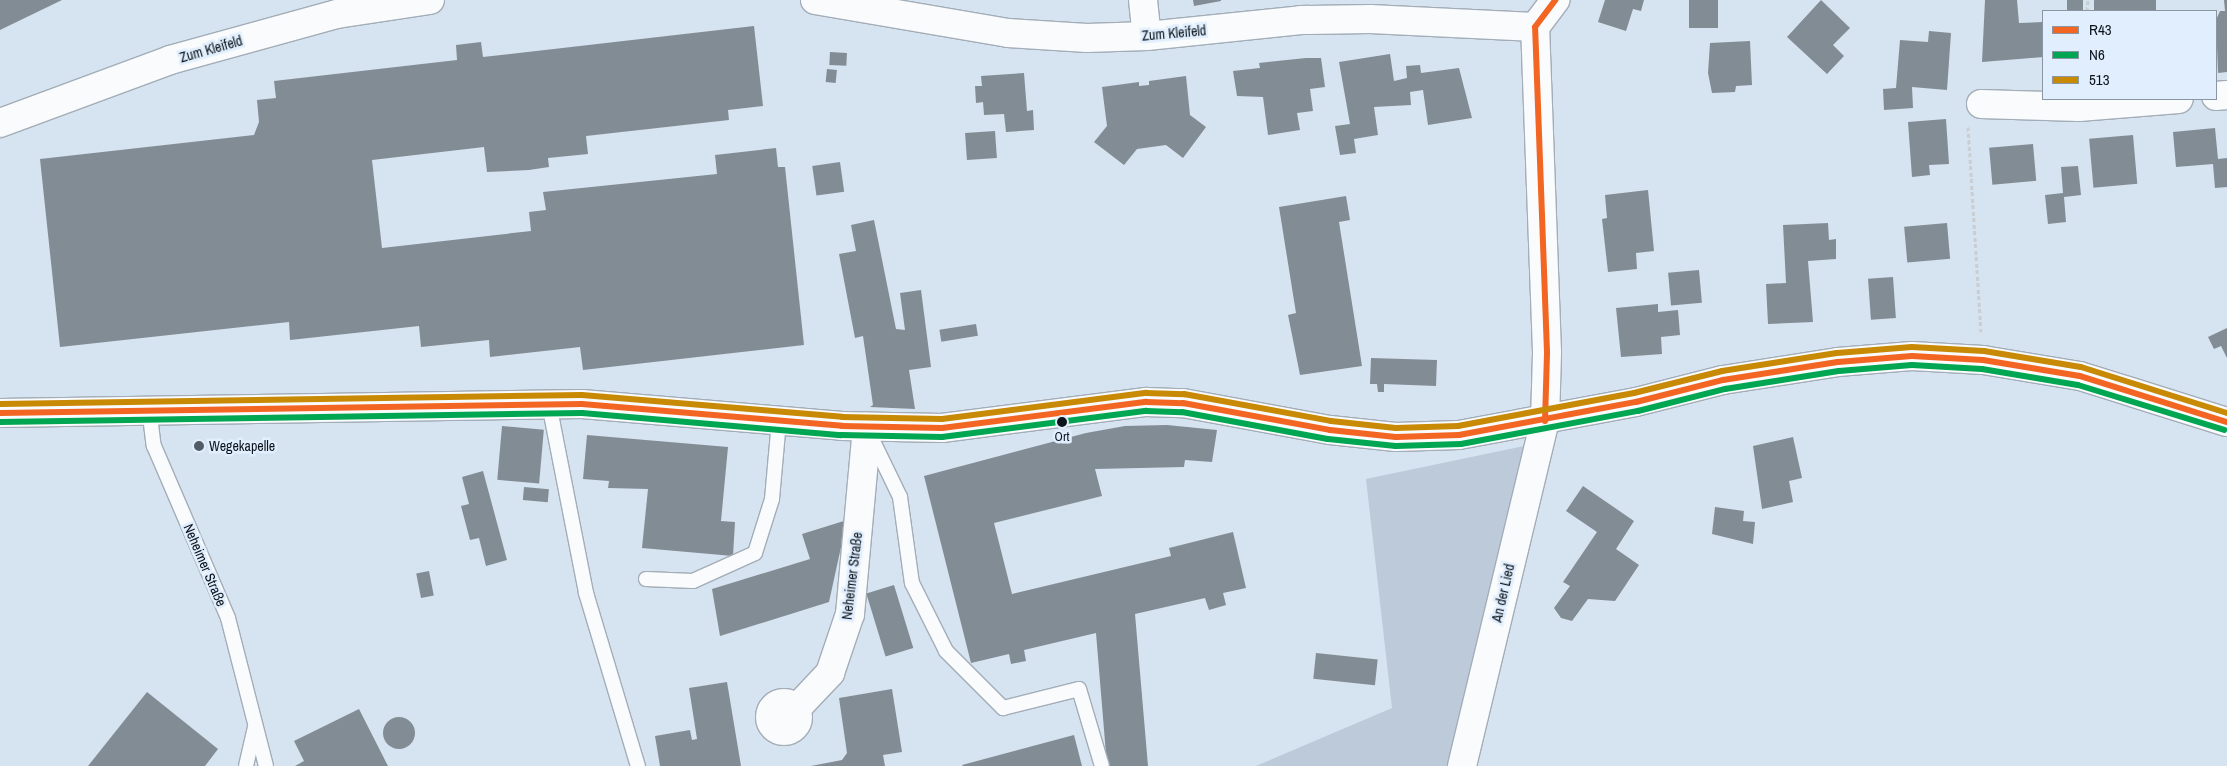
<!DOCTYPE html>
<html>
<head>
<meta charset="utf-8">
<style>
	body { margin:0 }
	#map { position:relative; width:2227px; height:766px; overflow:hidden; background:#d6e3f0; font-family:"Archivo Narrow",sans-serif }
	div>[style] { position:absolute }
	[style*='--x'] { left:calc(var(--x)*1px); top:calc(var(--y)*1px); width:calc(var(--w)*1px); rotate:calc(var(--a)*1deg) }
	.green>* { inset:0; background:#bccada }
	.building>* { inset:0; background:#828c95; transform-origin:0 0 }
	.round { border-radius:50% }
	.path>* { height:3px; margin-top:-1.5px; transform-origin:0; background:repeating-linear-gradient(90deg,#caced2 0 4px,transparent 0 6.5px) }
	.roads { filter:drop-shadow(1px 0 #a3adb7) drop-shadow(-1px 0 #a3adb7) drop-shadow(0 1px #a3adb7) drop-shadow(0 -1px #a3adb7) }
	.lane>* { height:14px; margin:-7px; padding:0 7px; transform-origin:7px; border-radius:7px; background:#f9fbfd }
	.street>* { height:28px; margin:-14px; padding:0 14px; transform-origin:14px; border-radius:14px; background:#f9fbfd }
	.street>.ring { margin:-14px; padding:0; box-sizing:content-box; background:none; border:28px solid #f9fbfd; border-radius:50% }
	.secondary>* { height:28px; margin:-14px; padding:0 14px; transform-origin:14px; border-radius:14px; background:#f9fbfd }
	.bus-1>* { height:6px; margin:-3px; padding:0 3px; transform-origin:3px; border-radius:3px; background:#f26522 }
	.bus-2>* { height:6px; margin:-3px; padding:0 3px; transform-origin:3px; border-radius:3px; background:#00a651 }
	.bus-3>* { height:6px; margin:-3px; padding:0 3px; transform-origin:3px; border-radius:3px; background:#c88905 }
	.dots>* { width:14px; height:14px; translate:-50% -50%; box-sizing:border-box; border:2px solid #e0eefd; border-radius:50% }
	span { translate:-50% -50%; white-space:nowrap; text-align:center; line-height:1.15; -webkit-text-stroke:5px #e0eefd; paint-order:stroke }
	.bus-label { font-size:13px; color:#0b131b }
	.street-label { font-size:14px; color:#0b131b }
	.poi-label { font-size:14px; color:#0b131b }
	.left { translate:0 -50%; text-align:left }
	.legend { position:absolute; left:2042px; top:10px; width:175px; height:90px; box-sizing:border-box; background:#e0eefd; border:1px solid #8b96a3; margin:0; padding:6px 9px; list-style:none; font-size:15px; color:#0b131b }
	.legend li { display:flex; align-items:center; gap:10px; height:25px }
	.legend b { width:25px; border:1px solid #8b96a3 }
</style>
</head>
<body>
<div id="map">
	<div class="green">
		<i style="clip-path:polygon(1524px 446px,1448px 766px,1256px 766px,1392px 708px,1366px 479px)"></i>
	</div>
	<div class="building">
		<i style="clip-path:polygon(0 0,62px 0,0 30px)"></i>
		<i style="clip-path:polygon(1193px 0,1221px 0,1221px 1px,1194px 6px)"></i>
		<i style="clip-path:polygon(1605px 0,1644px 0,1641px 11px,1633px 9px,1626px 31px,1598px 22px)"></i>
		<i style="left:1689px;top:0;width:29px;height:28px"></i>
		<i style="clip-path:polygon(1821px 0,1850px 28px,1833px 45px,1844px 56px,1827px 74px,1787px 37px)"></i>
		<i style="clip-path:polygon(1985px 0,2017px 0,2019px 23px,2043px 22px,2043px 57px,1982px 62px)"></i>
		<i style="left:2067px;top:0;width:16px;height:11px"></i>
		<i style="left:2094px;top:0;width:62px;height:11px"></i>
		<i style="clip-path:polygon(2224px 0,2227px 0,2227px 72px,2218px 73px,2216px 20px,2220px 11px,2225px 11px)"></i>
		<i style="clip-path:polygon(754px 26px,763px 106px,728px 110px,729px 120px,586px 136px,588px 154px,548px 158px,549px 167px,529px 170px,487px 172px,484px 147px,372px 160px,382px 248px,531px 231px,529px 212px,546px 210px,543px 192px,717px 174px,715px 155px,776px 148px,778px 167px,785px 167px,804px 345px,583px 370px,580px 347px,490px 357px,489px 340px,421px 347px,419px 326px,290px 340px,289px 322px,60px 347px,40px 159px,254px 135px,259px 122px,257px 100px,276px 98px,274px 81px,457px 60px,456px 45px,481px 42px,483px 57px)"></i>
		<i style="clip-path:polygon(1929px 31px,1951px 33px,1947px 90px,1912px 87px,1913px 108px,1884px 110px,1883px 89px,1896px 88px,1900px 40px,1928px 42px)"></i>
		<i style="clip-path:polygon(1750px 41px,1752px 85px,1736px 86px,1735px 92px,1712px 93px,1708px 73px,1710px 43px)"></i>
		<i style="left:830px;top:52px;width:17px;height:13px;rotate:3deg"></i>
		<i style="clip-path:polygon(1390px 54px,1394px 81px,1407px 78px,1406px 66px,1420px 65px,1421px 73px,1459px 68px,1472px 118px,1428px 125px,1423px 90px,1410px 92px,1411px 105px,1374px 107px,1378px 135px,1354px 139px,1356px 153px,1340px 155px,1335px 126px,1350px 124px,1339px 62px)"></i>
		<i style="clip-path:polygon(1306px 58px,1321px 58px,1325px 87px,1310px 89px,1313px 111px,1297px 113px,1300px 130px,1268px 135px,1263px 97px,1237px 96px,1233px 71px,1260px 68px,1259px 63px)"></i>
		<i style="left:827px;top:69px;width:10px;height:13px;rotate:6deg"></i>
		<i style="clip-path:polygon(1024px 73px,1027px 111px,1033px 110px,1034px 130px,1006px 132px,1004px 114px,984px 115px,983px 102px,976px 103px,975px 86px,982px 86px,981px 76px)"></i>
		<i style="clip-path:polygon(1186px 76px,1190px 115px,1206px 127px,1183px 158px,1166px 145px,1137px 149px,1124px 165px,1094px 142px,1107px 126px,1102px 87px,1139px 82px,1139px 86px,1149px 85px,1149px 81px)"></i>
		<i style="clip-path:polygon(1946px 119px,1949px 164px,1929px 165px,1930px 175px,1912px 177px,1908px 122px)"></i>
		<i style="clip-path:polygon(2215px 128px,2218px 159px,2227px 158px,2227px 187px,2215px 188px,2213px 164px,2176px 167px,2173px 132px)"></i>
		<i style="left:995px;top:131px;width:27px;height:30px;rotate:86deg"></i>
		<i style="left:2133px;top:135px;width:49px;height:44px;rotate:85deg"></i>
		<i style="left:2033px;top:144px;width:37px;height:44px;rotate:85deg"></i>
		<i style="left:840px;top:162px;width:30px;height:28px;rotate:82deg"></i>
		<i style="clip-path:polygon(2078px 166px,2081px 195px,2064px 197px,2066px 222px,2048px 224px,2045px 195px,2063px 193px,2061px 167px)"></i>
		<i style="clip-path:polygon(1648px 190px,1654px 251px,1636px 253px,1637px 269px,1608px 272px,1602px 219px,1607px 218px,1605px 195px)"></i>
		<i style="clip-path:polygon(1346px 196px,1350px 220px,1339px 222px,1362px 366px,1300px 375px,1288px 315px,1296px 313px,1279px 207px)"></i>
		<i style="clip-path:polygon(874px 220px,896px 329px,905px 330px,900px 293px,921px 290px,931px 367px,909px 370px,915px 409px,870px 407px,873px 405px,863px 336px,855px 338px,839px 254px,856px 251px,851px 225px)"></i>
		<i style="clip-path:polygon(1828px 223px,1829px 240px,1836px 239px,1836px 259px,1808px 261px,1813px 322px,1768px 324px,1766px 284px,1786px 283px,1783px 225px)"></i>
		<i style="left:1947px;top:223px;width:36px;height:43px;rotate:85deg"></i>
		<i style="left:1699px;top:270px;width:33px;height:31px;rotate:85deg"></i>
		<i style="left:1893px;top:277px;width:41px;height:25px;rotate:86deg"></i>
		<i style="clip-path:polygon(1658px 304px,1658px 312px,1678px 310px,1680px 335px,1661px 337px,1662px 354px,1621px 357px,1616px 308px)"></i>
		<i style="left:976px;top:324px;width:12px;height:37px;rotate:81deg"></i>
		<i style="clip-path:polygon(2227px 328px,2227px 358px,2221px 346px,2214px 349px,2208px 337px)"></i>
		<i style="clip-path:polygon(1371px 358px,1437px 360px,1436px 386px,1384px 384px,1384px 392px,1378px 392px,1377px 384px,1370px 384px)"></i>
		<i style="clip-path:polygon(1167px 425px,1217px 430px,1212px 462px,1185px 460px,1184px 467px,1095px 469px,1102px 496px,994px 523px,1012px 594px,1171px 556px,1169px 548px,1233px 532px,1246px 588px,1223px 593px,1226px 605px,1209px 610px,1205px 598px,1135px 614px,1148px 766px,1107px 766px,1096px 633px,1024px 650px,1026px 661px,1011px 664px,1009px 654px,971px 663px,924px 476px,1086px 433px,1125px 426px)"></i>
		<i style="left:502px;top:426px;width:42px;height:54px;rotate:5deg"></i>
		<i style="clip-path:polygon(587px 435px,728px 447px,721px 521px,735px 522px,733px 556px,642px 548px,648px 489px,608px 488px,609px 481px,583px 479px)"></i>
		<i style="clip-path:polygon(1793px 437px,1802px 478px,1789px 481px,1793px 502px,1762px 509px,1753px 446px)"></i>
		<i style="clip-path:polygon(483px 471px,507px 560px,486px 566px,479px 538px,470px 540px,461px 506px,469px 504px,462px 477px)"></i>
		<i style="clip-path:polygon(1583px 486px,1634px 521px,1616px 549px,1639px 565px,1615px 601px,1588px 599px,1572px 621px,1561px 618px,1554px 608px,1570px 586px,1563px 582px,1597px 532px,1566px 511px)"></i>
		<i style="left:524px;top:487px;width:25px;height:13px;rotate:5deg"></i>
		<i style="clip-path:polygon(1715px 507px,1744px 511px,1743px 521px,1755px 522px,1753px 544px,1712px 534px)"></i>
		<i style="clip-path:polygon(847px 520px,829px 602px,720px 636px,712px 589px,810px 559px,802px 534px)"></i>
		<i style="left:429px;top:571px;width:25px;height:13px;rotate:79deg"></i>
		<i style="left:894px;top:585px;width:66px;height:29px;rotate:73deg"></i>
		<i style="left:1316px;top:653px;width:62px;height:26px;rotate:6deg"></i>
		<i style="clip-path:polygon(727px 682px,741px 766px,660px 766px,655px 736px,690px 730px,692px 740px,697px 739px,689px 688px)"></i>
		<i style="clip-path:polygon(892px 689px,902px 752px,883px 755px,885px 766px,811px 766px,842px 760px,847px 753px,839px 698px)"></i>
		<i style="clip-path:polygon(147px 692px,218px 749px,205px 766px,88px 766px)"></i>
		<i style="clip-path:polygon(359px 709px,388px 766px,295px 766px,304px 761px,294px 741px)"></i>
		<i class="round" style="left:383px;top:717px;width:32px;height:32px"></i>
		<i style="clip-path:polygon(1074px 735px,1082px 766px,963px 766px,962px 765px)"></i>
	</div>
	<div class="path">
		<i style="--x:2087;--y:11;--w:11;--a:-85"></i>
		<i style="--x:1968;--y:127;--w:205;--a:86.4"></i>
	</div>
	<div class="roads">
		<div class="lane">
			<i style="--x:549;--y:404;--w:193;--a:78.9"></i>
			<i style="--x:586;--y:593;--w:181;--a:73.3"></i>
			<i style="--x:149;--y:408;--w:38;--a:83"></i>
			<i style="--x:154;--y:446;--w:187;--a:66.7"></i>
			<i style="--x:228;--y:618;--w:153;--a:75.6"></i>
			<i style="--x:871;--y:437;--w:67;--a:64.2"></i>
			<i style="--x:900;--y:497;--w:87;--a:82.1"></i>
			<i style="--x:912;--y:583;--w:76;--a:63.4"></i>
			<i style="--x:946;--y:651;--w:81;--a:45"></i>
			<i style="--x:1003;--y:708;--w:78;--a:-14"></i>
			<i style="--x:1079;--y:689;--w:80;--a:73.4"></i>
			<i style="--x:646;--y:579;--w:47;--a:2.4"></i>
			<i style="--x:693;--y:581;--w:68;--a:-24.3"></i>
			<i style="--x:755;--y:553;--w:57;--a:-72.5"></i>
			<i style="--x:772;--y:499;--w:78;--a:-84.9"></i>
			<i style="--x:246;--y:766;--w:39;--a:-77"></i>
		</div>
		<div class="street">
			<i style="--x:815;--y:0;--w:196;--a:9.7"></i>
			<i style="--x:1008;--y:33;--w:79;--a:3.6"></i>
			<i style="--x:1087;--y:38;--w:60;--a:-1.9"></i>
			<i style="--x:1147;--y:36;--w:155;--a:-5.9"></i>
			<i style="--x:1301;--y:20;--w:69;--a:-0.8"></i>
			<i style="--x:1370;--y:19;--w:165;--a:2.8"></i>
			<i style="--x:1143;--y:0;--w:36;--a:84"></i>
			<i style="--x:2216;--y:96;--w:11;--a:-5"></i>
			<i style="--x:1981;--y:104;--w:98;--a:1.8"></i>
			<i style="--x:2079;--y:107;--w:100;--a:-4.6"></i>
			<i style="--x:0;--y:123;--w:181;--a:-20.3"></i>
			<i style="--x:170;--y:60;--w:173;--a:-15.4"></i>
			<i style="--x:337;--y:14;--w:94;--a:-8.6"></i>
			<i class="ring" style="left:770px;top:703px;width:0;height:0"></i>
			<i style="--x:796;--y:709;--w:50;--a:-46.6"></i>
			<i style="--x:830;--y:673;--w:62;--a:-71.3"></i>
			<i style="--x:850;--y:614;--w:188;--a:-84.8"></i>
			<i style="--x:1462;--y:766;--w:355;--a:-76.5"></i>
			<i style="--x:1545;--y:421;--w:69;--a:-88.3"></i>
			<i style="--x:1547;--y:352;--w:325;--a:-92.1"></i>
			<i style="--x:1535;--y:27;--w:34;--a:-53"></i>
		</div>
		<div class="secondary">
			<i style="--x:0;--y:413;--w:582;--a:-0.89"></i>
			<i style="--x:582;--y:404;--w:261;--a:4.8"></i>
			<i style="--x:842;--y:426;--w:100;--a:1.1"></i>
			<i style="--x:942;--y:428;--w:206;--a:-7.3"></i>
			<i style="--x:1146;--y:402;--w:37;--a:2"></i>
			<i style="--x:1183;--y:403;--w:149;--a:10.4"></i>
			<i style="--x:1330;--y:430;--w:66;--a:6.1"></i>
			<i style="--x:1396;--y:437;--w:63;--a:-1.8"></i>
			<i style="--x:1459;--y:435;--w:180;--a:-10.6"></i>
			<i style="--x:1636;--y:402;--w:90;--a:-14.2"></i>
			<i style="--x:1723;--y:380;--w:116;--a:-8.9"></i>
			<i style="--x:1838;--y:362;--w:74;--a:-4.6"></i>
			<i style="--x:1912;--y:356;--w:71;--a:3.2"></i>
			<i style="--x:1983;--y:360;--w:98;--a:9.4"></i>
			<i style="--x:2080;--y:376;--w:154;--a:17.4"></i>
		</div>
	</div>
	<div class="bus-1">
		<i style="--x:0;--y:413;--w:582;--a:-0.89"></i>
		<i style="--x:582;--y:404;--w:261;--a:4.8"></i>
		<i style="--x:842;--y:426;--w:100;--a:1.1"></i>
		<i style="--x:942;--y:428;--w:206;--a:-7.3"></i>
		<i style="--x:1146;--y:402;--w:37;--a:2"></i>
		<i style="--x:1183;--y:403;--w:149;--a:10.4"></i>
		<i style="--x:1330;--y:430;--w:66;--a:6.1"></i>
		<i style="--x:1396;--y:437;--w:63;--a:-1.8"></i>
		<i style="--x:1459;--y:435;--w:180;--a:-10.6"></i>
		<i style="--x:1636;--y:402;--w:90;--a:-14.2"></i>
		<i style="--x:1723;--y:380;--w:116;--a:-8.9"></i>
		<i style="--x:1838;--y:362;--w:74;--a:-4.6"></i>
		<i style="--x:1912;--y:356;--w:71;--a:3.2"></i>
		<i style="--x:1983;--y:360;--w:98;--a:9.4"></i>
		<i style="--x:2080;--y:376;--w:154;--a:17.4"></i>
		<i style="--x:1545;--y:421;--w:69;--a:-88.3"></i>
		<i style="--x:1547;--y:352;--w:325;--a:-92.1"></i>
		<i style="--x:1535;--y:27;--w:34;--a:-53"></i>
	</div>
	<div class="bus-2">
		<i style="--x:0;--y:422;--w:582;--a:-0.89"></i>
		<i style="--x:582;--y:413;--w:260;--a:4.9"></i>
		<i style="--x:841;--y:435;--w:101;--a:1.1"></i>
		<i style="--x:942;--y:437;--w:206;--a:-7.3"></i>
		<i style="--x:1146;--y:411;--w:36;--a:2"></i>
		<i style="--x:1182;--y:412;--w:148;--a:10.5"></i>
		<i style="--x:1328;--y:439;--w:68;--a:5.9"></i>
		<i style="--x:1396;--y:446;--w:65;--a:-1.8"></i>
		<i style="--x:1461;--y:444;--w:180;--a:-10.6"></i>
		<i style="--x:1638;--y:411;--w:90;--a:-14.2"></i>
		<i style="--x:1725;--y:389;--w:115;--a:-9"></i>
		<i style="--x:1839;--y:371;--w:73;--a:-4.7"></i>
		<i style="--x:1912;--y:365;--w:70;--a:3.3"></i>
		<i style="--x:1982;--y:369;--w:97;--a:9.5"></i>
		<i style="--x:2078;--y:385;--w:153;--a:17.1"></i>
	</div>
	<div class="bus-3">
		<i style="--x:0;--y:404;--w:582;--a:-0.89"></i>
		<i style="--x:582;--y:395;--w:261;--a:4.8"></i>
		<i style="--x:842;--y:417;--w:100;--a:1.1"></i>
		<i style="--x:942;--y:419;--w:206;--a:-7.3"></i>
		<i style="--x:1146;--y:393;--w:38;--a:2"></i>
		<i style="--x:1184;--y:394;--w:149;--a:10.4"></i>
		<i style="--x:1331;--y:421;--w:65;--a:6.1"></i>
		<i style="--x:1396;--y:428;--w:62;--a:-1.8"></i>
		<i style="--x:1458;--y:426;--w:179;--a:-10.6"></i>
		<i style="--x:1634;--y:393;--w:91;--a:-14"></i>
		<i style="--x:1722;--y:371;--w:116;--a:-8.9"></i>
		<i style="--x:1837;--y:353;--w:75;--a:-4.6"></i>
		<i style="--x:1912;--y:347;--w:72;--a:3.2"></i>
		<i style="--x:1984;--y:351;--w:98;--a:9.4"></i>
		<i style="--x:2081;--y:367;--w:153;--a:17.5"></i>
	</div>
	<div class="dots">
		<i style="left:1062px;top:422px;background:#0b131b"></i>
		<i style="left:199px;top:446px;background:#525c66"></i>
	</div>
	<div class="bus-label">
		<span style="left:1062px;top:437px">Ort</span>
	</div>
	<div class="street-label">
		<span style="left:1174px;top:33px;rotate:-5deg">Zum Kleifeld</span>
		<span style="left:211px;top:49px;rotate:-16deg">Zum Kleifeld</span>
		<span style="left:205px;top:565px;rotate:67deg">Neheimer Straße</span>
		<span style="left:852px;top:576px;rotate:-83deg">Neheimer Straße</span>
		<span style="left:1503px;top:593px;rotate:-77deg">An der Lied</span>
	</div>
	<div class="poi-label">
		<span class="left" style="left:209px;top:446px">Wegekapelle</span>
	</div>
	<ul class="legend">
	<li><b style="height:6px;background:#f26522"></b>R43</li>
	<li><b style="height:6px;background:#00a651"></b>N6</li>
	<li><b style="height:6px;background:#c88905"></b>513</li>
	</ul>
</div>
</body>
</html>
